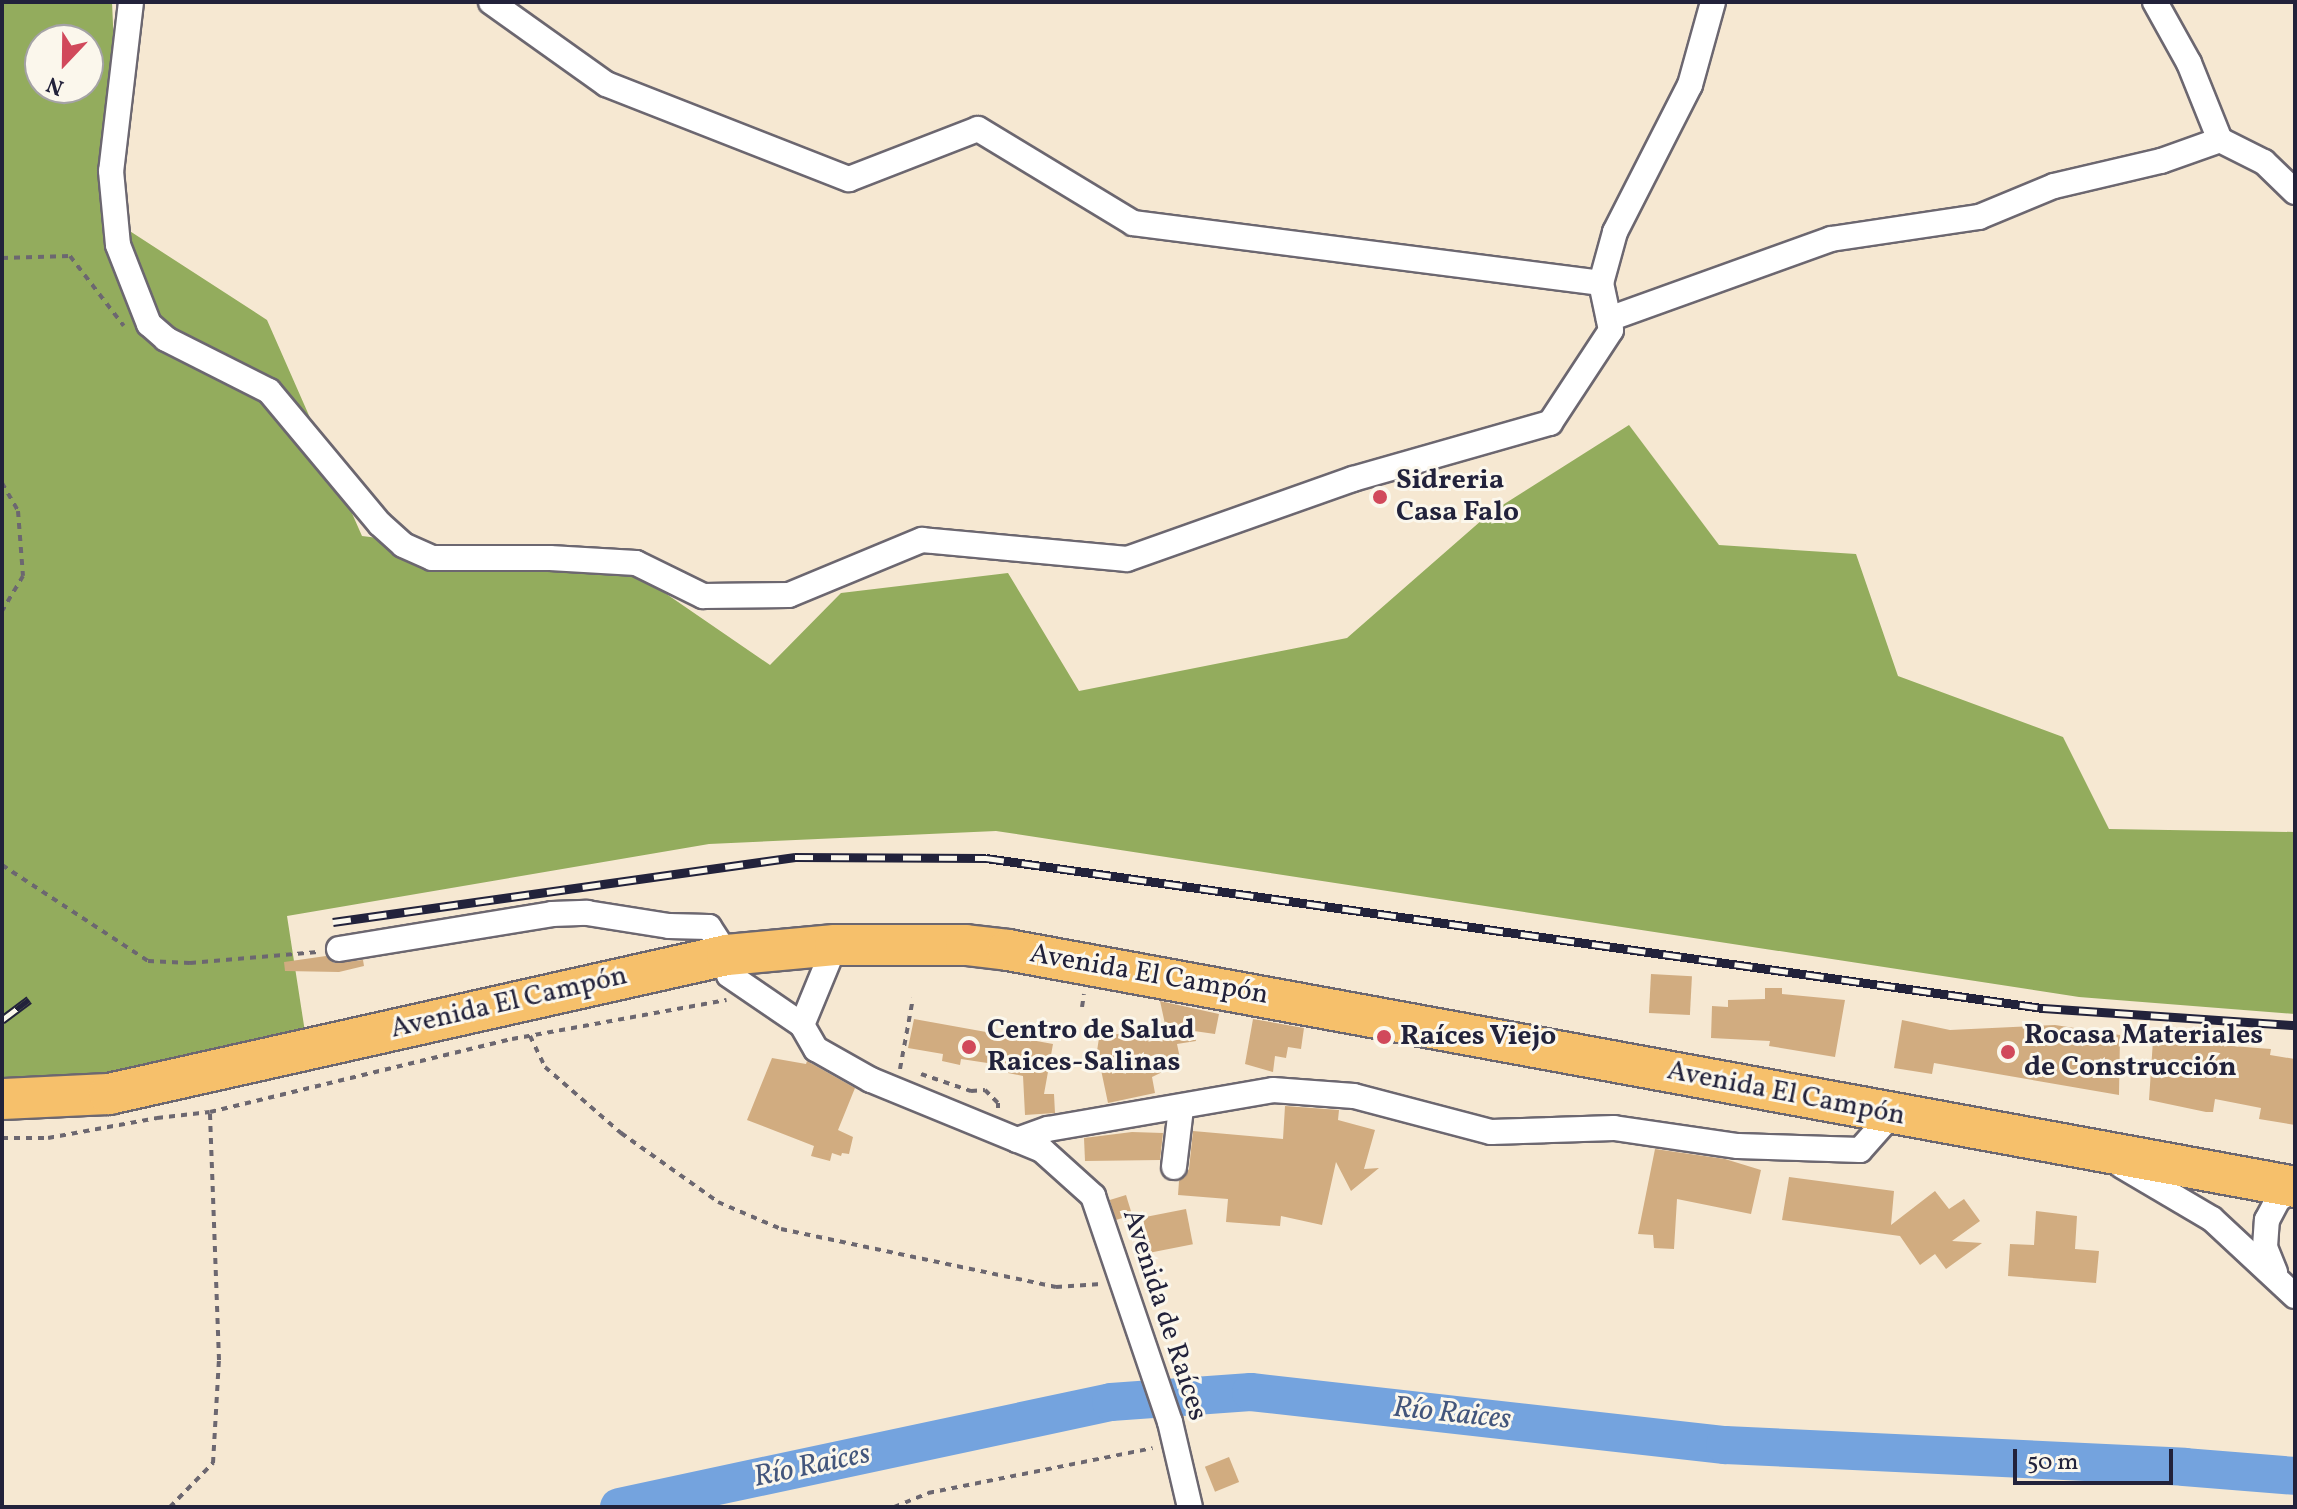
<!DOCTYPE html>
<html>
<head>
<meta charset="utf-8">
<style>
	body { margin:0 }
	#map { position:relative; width:2297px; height:1509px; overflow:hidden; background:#f6e8d2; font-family:Vollkorn,serif }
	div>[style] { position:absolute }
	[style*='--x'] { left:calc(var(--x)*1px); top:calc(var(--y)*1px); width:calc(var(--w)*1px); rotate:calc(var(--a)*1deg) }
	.forest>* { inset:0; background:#93ac5d }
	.river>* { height:38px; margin:-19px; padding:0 19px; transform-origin:19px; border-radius:19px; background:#74a3de }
	.building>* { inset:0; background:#d1ac80; transform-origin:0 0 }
	.path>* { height:4px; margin-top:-2px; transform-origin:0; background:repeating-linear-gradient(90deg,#6c6770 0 6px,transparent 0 12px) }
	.roads { filter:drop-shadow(2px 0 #6c6770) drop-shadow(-2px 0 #6c6770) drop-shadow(0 2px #6c6770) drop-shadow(0 -2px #6c6770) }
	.street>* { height:24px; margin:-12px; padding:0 12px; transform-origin:12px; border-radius:12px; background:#fff }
	.primary>* { height:40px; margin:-20px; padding:0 20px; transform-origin:20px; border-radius:20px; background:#f6c06b }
	.rail>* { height:9px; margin-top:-4.5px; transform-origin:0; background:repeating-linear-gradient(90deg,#fbf7ec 0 18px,#22223b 0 36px); box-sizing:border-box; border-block:2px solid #22223b }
	.dots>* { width:22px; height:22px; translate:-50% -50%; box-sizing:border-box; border:4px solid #fbf7ec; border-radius:50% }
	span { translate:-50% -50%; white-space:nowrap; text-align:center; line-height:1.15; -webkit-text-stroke:6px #fbf7ec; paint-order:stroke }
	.poi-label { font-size:28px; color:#22223b; font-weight:700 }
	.left { translate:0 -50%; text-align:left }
	.street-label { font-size:28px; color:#22223b }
	.water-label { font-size:30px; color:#43567c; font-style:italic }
	.frame { position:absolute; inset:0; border:4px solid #22223b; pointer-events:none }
	.north { position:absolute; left:24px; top:24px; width:80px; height:80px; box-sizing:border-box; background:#fbf7ec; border:2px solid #a4a2a5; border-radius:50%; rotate:202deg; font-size:22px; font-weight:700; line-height:32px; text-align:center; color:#22223b }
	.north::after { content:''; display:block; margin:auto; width:28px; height:36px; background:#d1495b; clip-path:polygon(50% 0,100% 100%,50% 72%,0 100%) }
	.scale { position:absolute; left:2013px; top:1449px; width:160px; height:36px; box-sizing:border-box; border:4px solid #22223b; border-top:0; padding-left:10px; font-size:24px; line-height:28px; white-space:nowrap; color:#22223b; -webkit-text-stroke:6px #fbf7ec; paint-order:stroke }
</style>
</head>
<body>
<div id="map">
	<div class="forest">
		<i style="clip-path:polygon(evenodd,2px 2px,112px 2px,122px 226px,267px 320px,362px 536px,630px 569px,770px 665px,841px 593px,1008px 573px,1079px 691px,1347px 638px,1490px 513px,1629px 425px,1719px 545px,1856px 554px,1898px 676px,2063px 737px,2109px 829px,2295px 832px,2295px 1014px,2079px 997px,996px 831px,709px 844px,287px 916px,305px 1032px,116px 1081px,2px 1079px,2px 2px,40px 40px,88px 40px,88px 88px,40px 88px,40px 40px)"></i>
	</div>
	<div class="river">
		<i style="--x:619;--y:1507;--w:503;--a:-12.05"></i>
		<i style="--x:1111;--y:1402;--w:140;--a:-4.1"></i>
		<i style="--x:1251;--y:1392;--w:477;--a:6.4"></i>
		<i style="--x:1725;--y:1445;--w:460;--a:2.7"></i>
		<i style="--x:2184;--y:1467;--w:111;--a:4.6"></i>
	</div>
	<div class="building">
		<i style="clip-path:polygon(326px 956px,334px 963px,363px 960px,364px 966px,339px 972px,285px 971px,284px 962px)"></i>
		<i style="left:1651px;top:974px;width:41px;height:39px;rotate:3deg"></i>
		<i style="clip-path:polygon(1765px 988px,1782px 988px,1782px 994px,1845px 1000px,1835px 1057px,1769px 1046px,1770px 1041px,1711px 1038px,1712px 1006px,1728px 1007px,1728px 1000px,1765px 999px)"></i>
		<i style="clip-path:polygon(1160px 1001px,1219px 1014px,1215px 1034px,1194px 1031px,1196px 1041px,1177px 1044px,1181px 1063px,1152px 1077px,1155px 1093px,1108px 1103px,1097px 1051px,1099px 1038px,1165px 1024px)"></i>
		<i style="clip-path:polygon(914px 1019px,1053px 1044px,1044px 1094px,1054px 1094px,1055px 1113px,1025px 1115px,1023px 1076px,993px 1070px,994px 1064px,961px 1059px,960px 1065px,942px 1061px,943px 1054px,908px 1048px)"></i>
		<i style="clip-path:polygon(1253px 1019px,1304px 1028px,1301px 1049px,1288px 1047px,1286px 1058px,1275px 1056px,1273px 1072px,1245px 1064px)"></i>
		<i style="clip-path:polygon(1902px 1020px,1950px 1030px,2055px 1025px,2120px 1035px,2119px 1095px,1934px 1063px,1932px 1074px,1894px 1068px)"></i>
		<i style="clip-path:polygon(2153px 1040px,2271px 1049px,2270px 1055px,2295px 1059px,2295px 1125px,2259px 1119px,2261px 1108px,2215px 1099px,2213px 1112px,2206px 1112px,2149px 1100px)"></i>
		<i style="clip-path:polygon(772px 1058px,806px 1064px,807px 1061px,855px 1088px,838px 1130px,853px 1137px,849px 1154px,842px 1153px,841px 1156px,832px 1153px,830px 1161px,811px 1156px,814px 1146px,747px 1120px)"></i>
		<i style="clip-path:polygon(1285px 1106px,1339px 1110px,1338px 1120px,1375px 1130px,1364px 1169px,1379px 1168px,1351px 1191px,1336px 1162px,1322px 1225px,1281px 1216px,1280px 1226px,1226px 1222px,1228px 1199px,1178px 1195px,1179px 1181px,1189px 1169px,1193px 1131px,1283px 1139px)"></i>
		<i style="clip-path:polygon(1132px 1132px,1163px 1133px,1160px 1160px,1085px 1161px,1084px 1138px)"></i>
		<i style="clip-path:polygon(1655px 1149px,1725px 1159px,1761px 1170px,1751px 1214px,1677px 1199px,1674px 1249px,1654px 1248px,1653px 1235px,1638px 1234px)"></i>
		<i style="clip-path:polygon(1789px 1177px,1894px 1191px,1891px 1225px,1935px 1191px,1949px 1209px,1964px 1199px,1980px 1221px,1952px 1241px,1982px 1243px,1946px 1269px,1935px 1254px,1920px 1265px,1900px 1236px,1782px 1220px)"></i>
		<i style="left:1126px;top:1195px;width:21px;height:17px;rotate:73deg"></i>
		<i style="left:1186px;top:1209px;width:36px;height:44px;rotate:79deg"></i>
		<i style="clip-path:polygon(2036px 1211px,2077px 1216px,2075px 1249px,2099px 1251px,2096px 1283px,2008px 1276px,2010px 1244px,2034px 1245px)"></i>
		<i style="left:1229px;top:1457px;width:27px;height:26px;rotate:68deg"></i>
	</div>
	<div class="path">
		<i style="--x:2;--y:258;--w:68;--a:-1.7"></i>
		<i style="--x:70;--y:256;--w:88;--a:52.4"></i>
		<i style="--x:2;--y:483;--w:32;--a:60"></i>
		<i style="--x:18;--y:511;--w:65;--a:85.6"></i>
		<i style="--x:23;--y:576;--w:41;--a:121"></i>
		<i style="--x:2;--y:865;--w:175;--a:33.3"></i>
		<i style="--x:148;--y:961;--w:42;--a:2.7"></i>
		<i style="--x:190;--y:963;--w:128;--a:-4.9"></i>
		<i style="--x:1082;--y:1007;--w:13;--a:-81"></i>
		<i style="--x:530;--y:1036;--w:34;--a:64"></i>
		<i style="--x:545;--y:1067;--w:101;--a:41"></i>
		<i style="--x:621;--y:1133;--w:119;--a:35.4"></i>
		<i style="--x:718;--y:1202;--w:69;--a:23.2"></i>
		<i style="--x:781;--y:1229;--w:281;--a:11.9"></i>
		<i style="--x:1056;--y:1287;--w:45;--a:-3.8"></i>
		<i style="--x:900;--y:1069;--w:72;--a:-79.6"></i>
		<i style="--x:921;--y:1074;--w:53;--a:18.8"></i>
		<i style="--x:971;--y:1091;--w:14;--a:-4"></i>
		<i style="--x:985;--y:1090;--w:18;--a:45"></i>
		<i style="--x:998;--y:1103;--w:5;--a:90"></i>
		<i style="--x:2;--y:1138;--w:46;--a:0"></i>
		<i style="--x:48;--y:1138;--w:111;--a:-10.4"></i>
		<i style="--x:157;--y:1118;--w:53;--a:-6.5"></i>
		<i style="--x:210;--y:1112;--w:311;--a:-13.6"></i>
		<i style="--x:512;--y:1039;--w:218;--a:-10.3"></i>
		<i style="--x:170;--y:1507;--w:62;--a:-45.7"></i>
		<i style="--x:213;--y:1463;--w:103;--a:-86.7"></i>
		<i style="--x:219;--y:1360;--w:248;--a:-92.1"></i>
		<i style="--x:894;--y:1507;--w:37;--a:-22"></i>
		<i style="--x:928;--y:1493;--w:229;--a:-11.3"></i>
	</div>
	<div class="roads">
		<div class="street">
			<i style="--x:131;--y:2;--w:170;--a:96.7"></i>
			<i style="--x:111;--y:171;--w:74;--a:84.6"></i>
			<i style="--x:118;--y:245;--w:85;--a:68.6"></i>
			<i style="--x:149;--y:324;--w:23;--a:41"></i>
			<i style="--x:166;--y:339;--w:115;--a:26.8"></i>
			<i style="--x:269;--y:391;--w:173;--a:50.2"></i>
			<i style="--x:380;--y:524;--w:31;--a:42"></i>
			<i style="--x:403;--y:545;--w:32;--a:24"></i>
			<i style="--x:432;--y:558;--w:118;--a:0"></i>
			<i style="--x:550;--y:558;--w:86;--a:3.3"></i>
			<i style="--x:636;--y:563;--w:75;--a:26.2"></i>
			<i style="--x:703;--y:596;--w:86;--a:-0.7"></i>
			<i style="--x:789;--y:595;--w:144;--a:-22.5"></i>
			<i style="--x:922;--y:540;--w:206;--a:5.3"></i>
			<i style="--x:1127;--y:559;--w:240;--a:-19.5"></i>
			<i style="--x:1353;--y:479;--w:205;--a:-15.9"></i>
			<i style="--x:1550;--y:423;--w:111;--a:-56.7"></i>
			<i style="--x:1611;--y:330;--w:48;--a:-102"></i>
			<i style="--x:1601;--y:283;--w:53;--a:-74.6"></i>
			<i style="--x:1615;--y:232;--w:165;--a:-63"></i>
			<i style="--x:1690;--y:85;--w:86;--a:-74.5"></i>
			<i style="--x:491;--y:2;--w:141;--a:35.5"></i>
			<i style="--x:606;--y:84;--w:261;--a:21.4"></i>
			<i style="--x:849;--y:179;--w:138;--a:-21.2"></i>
			<i style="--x:978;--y:129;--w:181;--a:31.2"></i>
			<i style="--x:1133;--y:223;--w:472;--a:7.3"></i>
			<i style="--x:2155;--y:2;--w:70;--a:60.9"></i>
			<i style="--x:2189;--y:63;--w:83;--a:68.1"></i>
			<i style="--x:1609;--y:319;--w:236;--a:-19.8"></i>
			<i style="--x:1831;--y:239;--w:150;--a:-8.5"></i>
			<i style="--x:1979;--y:217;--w:81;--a:-22.5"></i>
			<i style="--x:2054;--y:186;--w:110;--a:-13.2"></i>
			<i style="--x:2161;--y:161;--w:63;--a:-19.6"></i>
			<i style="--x:2220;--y:140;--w:49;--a:26.6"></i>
			<i style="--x:2264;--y:162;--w:43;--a:44.1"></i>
			<i style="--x:339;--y:949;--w:216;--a:-9.3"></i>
			<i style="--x:552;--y:914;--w:35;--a:-2"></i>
			<i style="--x:587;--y:913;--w:83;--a:9"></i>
			<i style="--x:669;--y:926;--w:40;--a:1.4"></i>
			<i style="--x:709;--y:927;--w:33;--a:57"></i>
			<i style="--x:727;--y:955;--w:20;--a:84"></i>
			<i style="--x:729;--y:975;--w:88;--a:34.4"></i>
			<i style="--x:802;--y:1025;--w:28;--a:60"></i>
			<i style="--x:816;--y:1049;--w:63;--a:29.4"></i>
			<i style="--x:871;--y:1080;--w:185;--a:22.3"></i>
			<i style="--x:1042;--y:1150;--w:69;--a:42"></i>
			<i style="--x:1093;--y:1196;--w:239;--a:71.2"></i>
			<i style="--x:1170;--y:1422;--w:87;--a:76.8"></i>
			<i style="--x:802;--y:1025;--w:87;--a:-67.6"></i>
			<i style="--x:1017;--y:1140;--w:33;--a:-20"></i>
			<i style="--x:1048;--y:1129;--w:228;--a:-9.8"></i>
			<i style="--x:1273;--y:1090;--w:81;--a:4.2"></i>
			<i style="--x:1354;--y:1096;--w:142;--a:14.7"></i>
			<i style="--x:1491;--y:1132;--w:123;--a:-1.9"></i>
			<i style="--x:1614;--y:1128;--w:125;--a:8.3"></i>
			<i style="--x:1738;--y:1146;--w:122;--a:1.9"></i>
			<i style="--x:1860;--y:1150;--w:48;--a:-48.4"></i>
			<i style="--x:2122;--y:1166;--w:104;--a:30.5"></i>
			<i style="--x:2212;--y:1219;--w:113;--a:42.9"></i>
			<i style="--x:1174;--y:1167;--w:59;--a:-83.2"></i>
			<i style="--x:2275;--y:1272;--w:27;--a:-112"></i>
			<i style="--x:2265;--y:1247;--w:27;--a:-86"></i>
			<i style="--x:2267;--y:1220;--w:24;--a:-62"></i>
			<i style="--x:2278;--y:1199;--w:20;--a:-30"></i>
		</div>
		<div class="primary">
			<i style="--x:2;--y:1099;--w:107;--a:-2.7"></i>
			<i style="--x:109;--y:1094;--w:633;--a:-12.68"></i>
			<i style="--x:727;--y:955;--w:108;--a:-5.3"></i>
			<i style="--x:835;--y:945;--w:131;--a:0"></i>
			<i style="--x:966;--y:945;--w:42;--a:6.8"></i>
			<i style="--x:1008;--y:950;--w:1309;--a:10.43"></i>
		</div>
	</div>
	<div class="rail">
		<i style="--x:333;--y:922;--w:467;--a:-8"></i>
		<i style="--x:795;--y:857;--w:191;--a:0.3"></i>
		<i style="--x:986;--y:858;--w:1068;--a:8.08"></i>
		<i style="--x:2043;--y:1008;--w:253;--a:3.9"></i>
		<i style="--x:2;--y:1020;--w:34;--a:-37"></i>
	</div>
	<div class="dots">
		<i style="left:1380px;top:497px;background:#d1495b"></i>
		<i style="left:1384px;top:1037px;background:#d1495b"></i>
		<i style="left:969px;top:1047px;background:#d1495b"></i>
		<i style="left:2008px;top:1052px;background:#d1495b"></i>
	</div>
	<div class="poi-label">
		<span class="left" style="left:1396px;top:497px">Sidreria<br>Casa Falo</span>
		<span class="left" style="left:987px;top:1047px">Centro de Salud<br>Raices-Salinas</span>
		<span class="left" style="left:2024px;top:1052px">Rocasa Materiales<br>de Construcción</span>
		<span class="left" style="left:1400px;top:1037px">Raíces Viejo</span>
	</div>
	<div class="street-label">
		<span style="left:1149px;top:975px;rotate:10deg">Avenida El Campón</span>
		<span style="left:509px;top:1003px;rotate:-13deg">Avenida El Campón</span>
		<span style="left:1786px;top:1094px;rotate:11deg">Avenida El Campón</span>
		<span style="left:1164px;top:1315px;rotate:72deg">Avenida de Raíces</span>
	</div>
	<div class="water-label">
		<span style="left:1452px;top:1414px;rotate:6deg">Río Raices</span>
		<span style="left:812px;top:1466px;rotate:-12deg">Río Raices</span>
	</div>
	<div class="frame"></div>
	<div class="north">N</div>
	<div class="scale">50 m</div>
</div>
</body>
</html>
